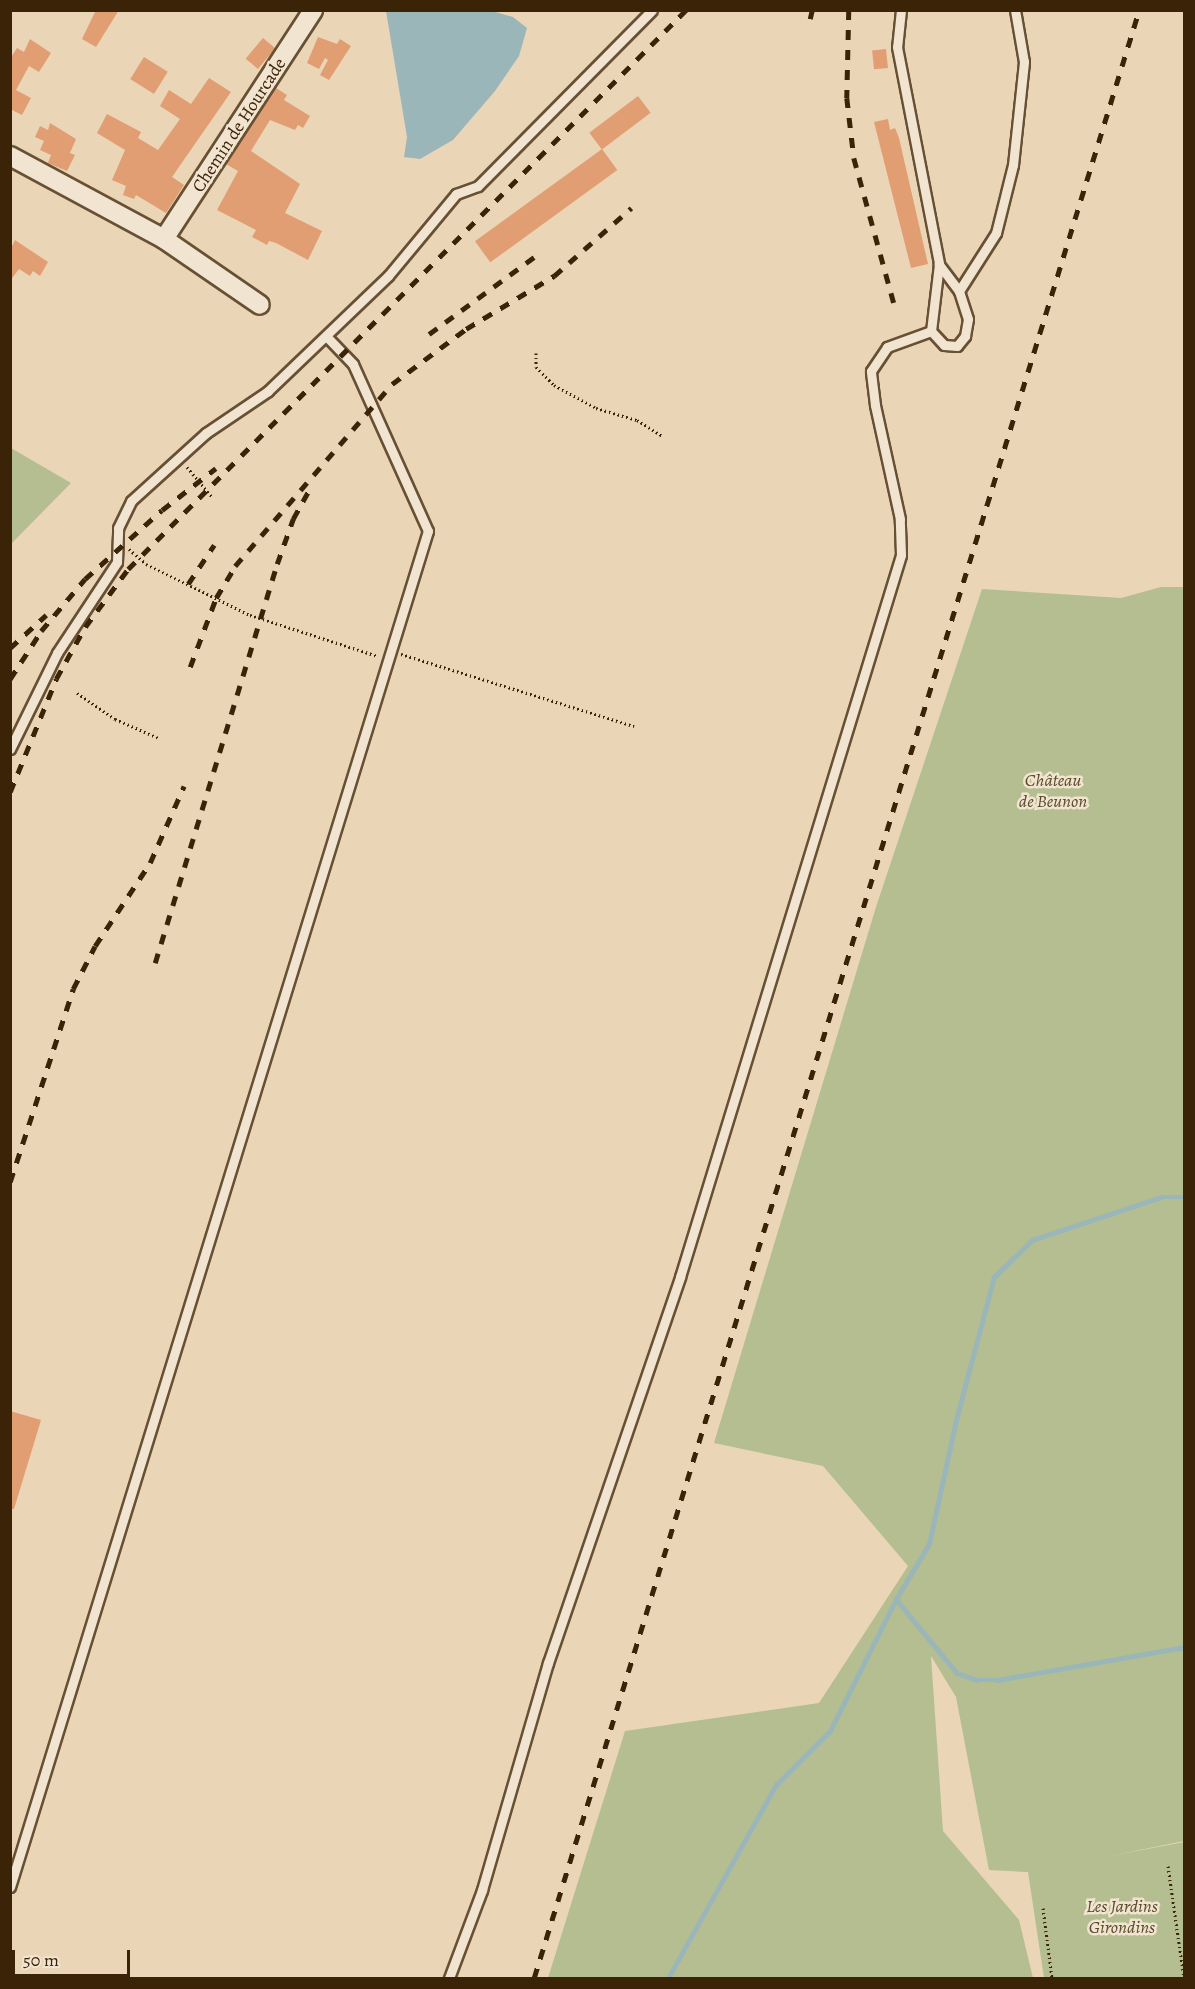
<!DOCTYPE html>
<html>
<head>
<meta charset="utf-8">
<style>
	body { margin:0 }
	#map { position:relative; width:1195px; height:1989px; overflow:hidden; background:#ead5b7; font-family:Alegreya,serif }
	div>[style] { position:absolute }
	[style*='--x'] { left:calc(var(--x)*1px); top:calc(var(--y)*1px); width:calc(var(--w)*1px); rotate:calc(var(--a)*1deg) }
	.green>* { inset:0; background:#b4be91 }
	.water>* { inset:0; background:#9bb6b8 }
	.stream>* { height:4.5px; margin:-2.25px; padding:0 2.25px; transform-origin:2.25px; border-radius:2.25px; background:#9bb6b8 }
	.building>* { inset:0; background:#e19e73; transform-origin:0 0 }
	.path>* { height:3px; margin-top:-1.5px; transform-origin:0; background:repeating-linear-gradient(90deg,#3b2307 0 1.5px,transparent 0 4.5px) }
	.roads { filter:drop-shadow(2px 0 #675033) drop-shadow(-2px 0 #675033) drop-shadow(0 2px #675033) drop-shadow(0 -2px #675033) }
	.service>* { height:9px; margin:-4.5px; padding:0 4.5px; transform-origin:4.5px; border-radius:4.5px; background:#f1e4d0 }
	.minor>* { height:18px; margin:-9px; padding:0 9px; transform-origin:9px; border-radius:9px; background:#f1e4d0 }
	.rail>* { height:4.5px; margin-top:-2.25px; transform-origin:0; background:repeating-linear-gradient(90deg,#3b2307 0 10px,transparent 0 20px) }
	span { translate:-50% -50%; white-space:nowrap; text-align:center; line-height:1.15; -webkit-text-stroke:5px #f1e4d0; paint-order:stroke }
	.street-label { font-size:18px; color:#3b2307 }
	.park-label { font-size:18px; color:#594a2a; font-style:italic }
	.frame { position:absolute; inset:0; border:12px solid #3b2307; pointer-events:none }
	.scale { position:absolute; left:12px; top:1950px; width:118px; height:27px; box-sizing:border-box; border:3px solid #3b2307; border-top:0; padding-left:8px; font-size:18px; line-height:21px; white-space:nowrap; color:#3b2307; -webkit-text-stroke:4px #f1e4d0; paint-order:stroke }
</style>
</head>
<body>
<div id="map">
	<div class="green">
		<i style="clip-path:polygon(11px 448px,71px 483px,11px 544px)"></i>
		<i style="clip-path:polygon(1161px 587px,1184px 587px,1184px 1841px,1105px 1857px,1184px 1842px,1184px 1978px,1044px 1978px,1028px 1872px,989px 1870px,956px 1697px,931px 1656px,943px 1831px,1019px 1920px,1033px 1978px,548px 1978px,625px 1731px,819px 1703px,908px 1566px,823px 1466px,714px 1443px,876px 907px,982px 589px,1121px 598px)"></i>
	</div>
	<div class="water">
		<i style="clip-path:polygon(386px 11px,492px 11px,513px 17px,527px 28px,519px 56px,495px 91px,453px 140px,420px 159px,404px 157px,407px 137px)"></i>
	</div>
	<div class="stream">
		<i style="--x:896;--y:1599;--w:64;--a:-59"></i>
		<i style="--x:929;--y:1544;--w:131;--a:-77.7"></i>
		<i style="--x:957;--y:1416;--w:144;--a:-75.1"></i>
		<i style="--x:994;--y:1277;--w:53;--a:-44.2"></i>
		<i style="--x:1032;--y:1240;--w:136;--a:-18.4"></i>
		<i style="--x:1161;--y:1197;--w:23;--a:0"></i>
		<i style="--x:668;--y:1978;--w:221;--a:-60.8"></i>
		<i style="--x:776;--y:1785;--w:76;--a:-45"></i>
		<i style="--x:830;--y:1731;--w:148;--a:-63.4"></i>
		<i style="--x:896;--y:1599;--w:96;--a:50.5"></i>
		<i style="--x:957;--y:1673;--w:21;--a:19"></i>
		<i style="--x:977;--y:1680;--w:20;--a:0"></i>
		<i style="--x:997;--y:1680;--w:190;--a:-10"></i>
	</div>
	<div class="building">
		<i style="clip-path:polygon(96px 10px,119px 10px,96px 47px,82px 39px)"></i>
		<i style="clip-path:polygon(318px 37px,337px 44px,340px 39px,351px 46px,329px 80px,320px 75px,328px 60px,325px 58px,319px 69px,307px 63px)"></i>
		<i style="left:263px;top:38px;width:16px;height:27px;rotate:40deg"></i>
		<i style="clip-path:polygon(30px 39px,51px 53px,39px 72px,29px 66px,16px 90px,31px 98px,22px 115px,10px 109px,10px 59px,17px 48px,24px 52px)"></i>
		<i style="left:886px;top:49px;width:19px;height:14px;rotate:84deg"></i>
		<i style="left:144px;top:57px;width:28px;height:26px;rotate:32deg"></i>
		<i style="clip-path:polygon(209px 78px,231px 92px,172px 177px,184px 185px,166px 213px,136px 195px,134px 199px,123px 195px,126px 186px,112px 180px,125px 150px,97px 133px,107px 114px,141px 132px,138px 138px,158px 150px,180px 119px,160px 106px,169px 90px,191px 104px)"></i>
		<i style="clip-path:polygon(276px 88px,287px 95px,284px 100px,310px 116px,303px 128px,298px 125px,295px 130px,270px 120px,251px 151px,300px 184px,285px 213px,322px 231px,308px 260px,276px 243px,269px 241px,267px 245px,252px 237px,256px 230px,217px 210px,238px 171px,226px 164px)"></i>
		<i style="left:638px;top:96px;width:21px;height:61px;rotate:53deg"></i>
		<i style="clip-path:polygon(888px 119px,890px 130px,895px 128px,899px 138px,928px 264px,911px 268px,874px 122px)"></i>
		<i style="clip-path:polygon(50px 123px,76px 139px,70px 153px,75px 155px,67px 171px,48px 163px,51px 155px,40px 150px,44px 141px,35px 137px,40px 126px,48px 130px)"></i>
		<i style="left:602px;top:149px;width:26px;height:157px;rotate:54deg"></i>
		<i style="clip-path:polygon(15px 240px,48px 262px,40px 276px,33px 271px,30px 276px,19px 269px,10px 281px,10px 250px)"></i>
		<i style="clip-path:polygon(10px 1411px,41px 1420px,14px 1509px,10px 1509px)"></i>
	</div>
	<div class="path">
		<i style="--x:536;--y:353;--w:14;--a:90"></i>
		<i style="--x:536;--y:367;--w:25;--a:45"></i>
		<i style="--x:554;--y:385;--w:48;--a:28.7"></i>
		<i style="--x:596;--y:408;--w:43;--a:16.3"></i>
		<i style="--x:637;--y:420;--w:31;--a:32"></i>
		<i style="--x:187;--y:467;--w:38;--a:50"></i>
		<i style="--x:129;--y:549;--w:23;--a:41"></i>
		<i style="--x:146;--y:564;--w:116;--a:26.1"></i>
		<i style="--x:250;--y:615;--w:134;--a:17.8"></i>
		<i style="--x:401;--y:654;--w:244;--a:17.2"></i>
		<i style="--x:77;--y:693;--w:46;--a:34.4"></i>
		<i style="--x:115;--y:719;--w:48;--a:23.4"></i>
		<i style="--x:1168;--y:1866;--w:113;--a:81.9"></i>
		<i style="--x:1043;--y:1908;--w:71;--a:82.7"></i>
	</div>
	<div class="roads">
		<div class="service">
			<i style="--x:901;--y:10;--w:37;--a:96"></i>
			<i style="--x:897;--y:47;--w:221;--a:79"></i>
			<i style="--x:939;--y:264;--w:67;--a:96.8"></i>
			<i style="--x:931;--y:331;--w:19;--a:47"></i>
			<i style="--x:944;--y:345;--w:13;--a:4"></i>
			<i style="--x:957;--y:346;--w:13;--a:-51"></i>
			<i style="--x:965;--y:336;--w:17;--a:-80"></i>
			<i style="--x:968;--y:319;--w:29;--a:-108"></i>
			<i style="--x:959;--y:291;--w:34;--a:-127"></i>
			<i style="--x:959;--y:291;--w:69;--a:-57.5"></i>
			<i style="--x:996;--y:233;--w:70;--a:-76"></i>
			<i style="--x:1013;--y:165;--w:104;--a:-83.9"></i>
			<i style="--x:1024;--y:62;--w:53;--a:-99.8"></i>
			<i style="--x:10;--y:749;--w:107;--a:-63.9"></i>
			<i style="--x:57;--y:653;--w:109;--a:-56.6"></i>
			<i style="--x:117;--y:562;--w:34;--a:-88"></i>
			<i style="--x:118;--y:528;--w:30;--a:-64"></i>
			<i style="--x:131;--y:501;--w:101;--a:-42.2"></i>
			<i style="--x:206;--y:433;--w:75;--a:-34.1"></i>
			<i style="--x:268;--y:391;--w:166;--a:-43.8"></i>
			<i style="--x:388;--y:276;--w:107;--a:-50.3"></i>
			<i style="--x:456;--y:194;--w:23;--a:-20"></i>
			<i style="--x:478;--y:186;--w:247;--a:-45.3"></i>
			<i style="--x:10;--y:1887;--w:1419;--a:-72.87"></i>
			<i style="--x:428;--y:531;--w:183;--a:-114.2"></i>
			<i style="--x:353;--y:364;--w:39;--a:-134"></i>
			<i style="--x:449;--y:1978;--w:94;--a:-69.4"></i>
			<i style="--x:482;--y:1890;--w:236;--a:-73.8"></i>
			<i style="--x:548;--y:1663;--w:408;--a:-71.1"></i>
			<i style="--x:680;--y:1277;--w:755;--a:-72.98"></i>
			<i style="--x:901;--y:555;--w:36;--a:-92"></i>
			<i style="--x:900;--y:519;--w:117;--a:-102.4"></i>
			<i style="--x:875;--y:405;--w:34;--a:-97"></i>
			<i style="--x:871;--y:371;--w:29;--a:-56"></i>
			<i style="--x:887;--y:347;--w:47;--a:-20"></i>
		</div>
		<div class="minor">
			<i style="--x:10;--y:156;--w:175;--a:28.3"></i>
			<i style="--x:164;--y:239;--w:116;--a:34.5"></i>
			<i style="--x:164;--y:239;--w:273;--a:-56.9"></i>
		</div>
	</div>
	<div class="rail">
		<i style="--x:849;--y:10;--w:88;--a:91.3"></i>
		<i style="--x:847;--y:98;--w:60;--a:83.3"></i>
		<i style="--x:854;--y:158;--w:159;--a:74.6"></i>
		<i style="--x:810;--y:19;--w:9;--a:-77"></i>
		<i style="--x:429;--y:334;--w:134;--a:-36.2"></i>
		<i style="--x:188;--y:584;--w:47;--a:-56.3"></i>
		<i style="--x:10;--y:648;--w:49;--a:-42.5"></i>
		<i style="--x:190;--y:667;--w:74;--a:-69.4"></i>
		<i style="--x:216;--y:598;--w:37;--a:-59"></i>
		<i style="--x:235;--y:566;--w:240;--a:-49.2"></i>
		<i style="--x:392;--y:384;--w:92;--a:-36.6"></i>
		<i style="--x:466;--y:329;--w:103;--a:-31.1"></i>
		<i style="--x:554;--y:276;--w:103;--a:-41.4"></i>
		<i style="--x:10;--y:679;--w:57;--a:-57.1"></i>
		<i style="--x:41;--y:631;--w:68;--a:-49.8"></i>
		<i style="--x:85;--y:579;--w:103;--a:-41.9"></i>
		<i style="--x:162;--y:510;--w:68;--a:-37.9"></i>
		<i style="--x:10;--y:792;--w:122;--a:-67.8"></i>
		<i style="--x:56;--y:679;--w:60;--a:-60.9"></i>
		<i style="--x:85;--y:627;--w:72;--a:-53.4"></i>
		<i style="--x:128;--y:569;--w:790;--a:-45.05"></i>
		<i style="--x:155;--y:963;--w:417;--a:-73"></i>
		<i style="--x:277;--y:564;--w:48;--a:-70.4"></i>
		<i style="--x:293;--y:519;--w:39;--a:-61"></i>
		<i style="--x:10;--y:1182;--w:203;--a:-71.9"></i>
		<i style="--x:73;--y:989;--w:48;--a:-62.9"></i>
		<i style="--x:95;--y:946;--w:100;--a:-56.5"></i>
		<i style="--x:150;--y:863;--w:84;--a:-66.2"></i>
		<i style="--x:534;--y:1978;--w:2059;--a:-72.91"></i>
	</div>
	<div class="street-label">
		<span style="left:239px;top:125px;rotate:-57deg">Chemin de Hourcade</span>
	</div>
	<div class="park-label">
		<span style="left:1053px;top:791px">Château<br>de Beunon</span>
		<span style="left:1122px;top:1917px">Les Jardins<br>Girondins</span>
	</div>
	<div class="frame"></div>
	<div class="scale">50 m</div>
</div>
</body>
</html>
